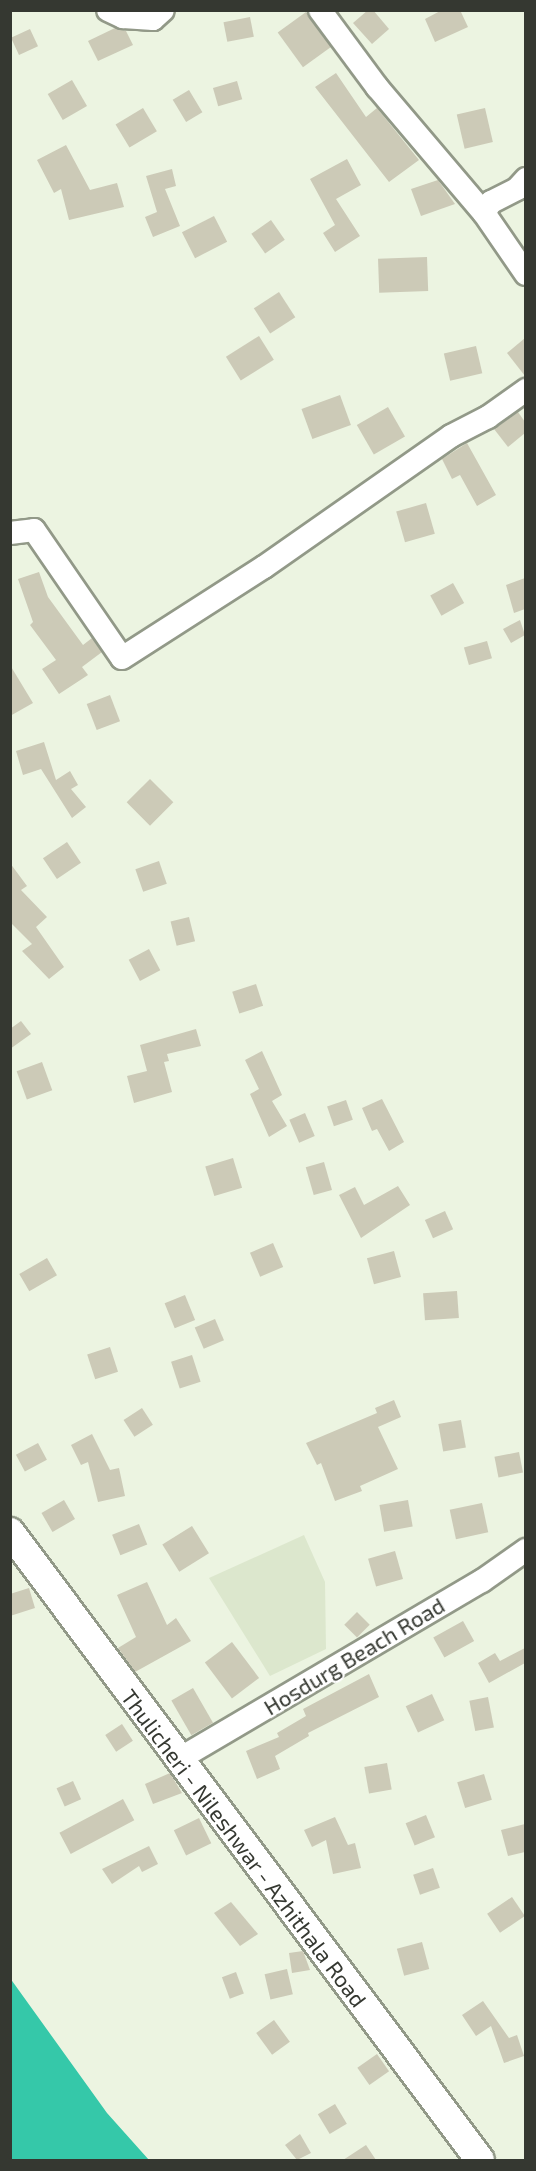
<!DOCTYPE html>
<html>
<head>
<meta charset="utf-8">
<style>
	body { margin:0 }
	#map { position:relative; width:536px; height:2171px; overflow:hidden; background:#ecf4e1; font-family:"Exo 2",sans-serif }
	div>[style] { position:absolute }
	[style*='--x'] { left:calc(var(--x)*1px); top:calc(var(--y)*1px); width:calc(var(--w)*1px); rotate:calc(var(--a)*1deg) }
	.built>* { inset:0; background:#dce7cd }
	.water>* { inset:0; background:#35c8a9 }
	.building>* { inset:0; background:#cccab7; transform-origin:0 0 }
	.roads { filter:drop-shadow(2px 0 #929988) drop-shadow(-2px 0 #929988) drop-shadow(0 2px #929988) drop-shadow(0 -2px #929988) }
	.minor>* { height:22px; margin:-11px; padding:0 11px; transform-origin:11px; border-radius:11px; background:#fff }
	.major>* { height:28px; margin:-14px; padding:0 14px; transform-origin:14px; border-radius:14px; background:#fff }
	span { translate:-50% -50%; white-space:nowrap; text-align:center; line-height:1.15; -webkit-text-stroke:4.5px #fff; paint-order:stroke }
	.street-label { font-size:22px; color:#353831 }
	.frame { position:absolute; inset:0; border:12px solid #353831; pointer-events:none }
</style>
</head>
<body>
<div id="map">
	<div class="built">
		<i style="clip-path:polygon(304px 1535px,325px 1582px,326px 1649px,270px 1676px,209px 1578px)"></i>
	</div>
	<div class="water">
		<i style="clip-path:polygon(10px 1978px,107px 2113px,149px 2160px,11px 2160px)"></i>
	</div>
	<div class="building">
		<i style="clip-path:polygon(368px 10px,373px 10px,389px 29px,372px 44px,353px 23px)"></i>
		<i style="clip-path:polygon(442px 10px,460px 10px,468px 27px,435px 42px,425px 19px)"></i>
		<i style="left:306px;top:12px;width:43px;height:35px;rotate:54deg"></i>
		<i style="left:250px;top:17px;width:20px;height:27px;rotate:79deg"></i>
		<i style="clip-path:polygon(115px 28px,126px 31px,133px 45px,98px 61px,88px 41px)"></i>
		<i style="left:30px;top:29px;width:19px;height:21px;rotate:65deg"></i>
		<i style="clip-path:polygon(336px 73px,366px 117px,377px 108px,419px 160px,389px 182px,315px 87px)"></i>
		<i style="left:72px;top:80px;width:30px;height:28px;rotate:60deg"></i>
		<i style="left:237px;top:81px;width:19px;height:25px;rotate:74deg"></i>
		<i style="left:189px;top:90px;width:26px;height:19px;rotate:59deg"></i>
		<i style="left:143px;top:108px;width:27px;height:32px;rotate:59deg"></i>
		<i style="left:485px;top:108px;width:35px;height:29px;rotate:77deg"></i>
		<i style="clip-path:polygon(66px 145px,90px 190px,117px 183px,124px 207px,69px 220px,61px 189px,54px 193px,37px 160px)"></i>
		<i style="clip-path:polygon(347px 159px,361px 185px,336px 199px,360px 236px,335px 252px,323px 233px,335px 225px,310px 179px)"></i>
		<i style="clip-path:polygon(172px 169px,176px 186px,165px 189px,180px 226px,153px 237px,145px 217px,157px 212px,146px 176px)"></i>
		<i style="clip-path:polygon(438px 180px,455px 204px,421px 216px,411px 189px)"></i>
		<i style="left:214px;top:216px;width:29px;height:36px;rotate:63deg"></i>
		<i style="left:271px;top:220px;width:24px;height:24px;rotate:55deg"></i>
		<i style="left:427px;top:257px;width:34px;height:49px;rotate:88deg"></i>
		<i style="left:279px;top:292px;width:30px;height:30px;rotate:57deg"></i>
		<i style="left:259px;top:336px;width:28px;height:39px;rotate:58deg"></i>
		<i style="clip-path:polygon(525px 338px,525px 376px,507px 353px)"></i>
		<i style="left:476px;top:346px;width:28px;height:33px;rotate:77deg"></i>
		<i style="left:340px;top:395px;width:32px;height:41px;rotate:70deg"></i>
		<i style="left:388px;top:407px;width:34px;height:36px;rotate:60deg"></i>
		<i style="clip-path:polygon(518px 412px,525px 422px,525px 433px,508px 447px,494px 429px)"></i>
		<i style="clip-path:polygon(467px 443px,496px 495px,477px 506px,460px 475px,452px 479px,442px 459px)"></i>
		<i style="left:426px;top:503px;width:32px;height:31px;rotate:74deg"></i>
		<i style="clip-path:polygon(39px 572px,48px 597px,83px 645px,92px 638px,102px 652px,82px 667px,88px 675px,59px 694px,42px 669px,56px 660px,30px 625px,33px 622px,18px 579px)"></i>
		<i style="clip-path:polygon(525px 578px,525px 609px,514px 613px,506px 585px)"></i>
		<i style="left:453px;top:583px;width:23px;height:26px;rotate:61deg"></i>
		<i style="clip-path:polygon(520px 620px,525px 635px,511px 643px,503px 629px)"></i>
		<i style="left:487px;top:641px;width:18px;height:24px;rotate:74deg"></i>
		<i style="clip-path:polygon(10px 665px,33px 703px,10px 716px)"></i>
		<i style="left:110px;top:695px;width:28px;height:25px;rotate:69deg"></i>
		<i style="clip-path:polygon(44px 742px,56px 780px,70px 771px,78px 785px,71px 789px,86px 807px,72px 818px,41px 769px,23px 775px,16px 751px)"></i>
		<i style="left:150px;top:779px;width:33px;height:33px;rotate:45deg"></i>
		<i style="left:67px;top:842px;width:25px;height:29px;rotate:56deg"></i>
		<i style="left:159px;top:861px;width:24px;height:25px;rotate:71deg"></i>
		<i style="clip-path:polygon(10px 863px,27px 886px,21px 890px,47px 917px,36px 927px,64px 967px,49px 979px,22px 951px,32px 944px,10px 922px)"></i>
		<i style="left:189px;top:917px;width:25px;height:19px;rotate:76deg"></i>
		<i style="left:149px;top:949px;width:24px;height:23px;rotate:62deg"></i>
		<i style="left:256px;top:984px;width:23px;height:25px;rotate:72deg"></i>
		<i style="clip-path:polygon(21px 1021px,31px 1034px,10px 1049px,10px 1029px)"></i>
		<i style="clip-path:polygon(196px 1029px,201px 1046px,167px 1054px,169px 1061px,164px 1062px,172px 1092px,134px 1103px,127px 1076px,147px 1071px,140px 1045px)"></i>
		<i style="clip-path:polygon(262px 1051px,282px 1095px,272px 1101px,287px 1126px,269px 1137px,250px 1094px,259px 1089px,245px 1060px)"></i>
		<i style="left:42px;top:1062px;width:30px;height:27px;rotate:70deg"></i>
		<i style="clip-path:polygon(382px 1099px,404px 1142px,389px 1151px,377px 1129px,372px 1131px,362px 1108px)"></i>
		<i style="left:346px;top:1100px;width:21px;height:20px;rotate:71deg"></i>
		<i style="left:305px;top:1113px;width:25px;height:17px;rotate:67deg"></i>
		<i style="left:233px;top:1158px;width:31px;height:29px;rotate:73deg"></i>
		<i style="left:324px;top:1162px;width:29px;height:19px;rotate:74deg"></i>
		<i style="clip-path:polygon(398px 1186px,410px 1205px,361px 1238px,339px 1195px,355px 1187px,364px 1205px)"></i>
		<i style="left:445px;top:1211px;width:20px;height:22px;rotate:66deg"></i>
		<i style="left:273px;top:1243px;width:26px;height:25px;rotate:67deg"></i>
		<i style="left:394px;top:1251px;width:27px;height:28px;rotate:75deg"></i>
		<i style="left:47px;top:1258px;width:20px;height:32px;rotate:60deg"></i>
		<i style="left:457px;top:1291px;width:27px;height:34px;rotate:86deg"></i>
		<i style="left:185px;top:1295px;width:27px;height:22px;rotate:68deg"></i>
		<i style="left:215px;top:1319px;width:23px;height:22px;rotate:67deg"></i>
		<i style="left:110px;top:1347px;width:26px;height:24px;rotate:72deg"></i>
		<i style="left:192px;top:1355px;width:28px;height:22px;rotate:72deg"></i>
		<i style="clip-path:polygon(394px 1400px,401px 1417px,378px 1427px,398px 1469px,360px 1486px,362px 1491px,335px 1501px,321px 1463px,317px 1465px,306px 1443px,377px 1413px,375px 1408px)"></i>
		<i style="left:142px;top:1408px;width:20px;height:22px;rotate:57deg"></i>
		<i style="left:461px;top:1420px;width:28px;height:23px;rotate:80deg"></i>
		<i style="clip-path:polygon(92px 1434px,110px 1470px,119px 1468px,125px 1496px,98px 1502px,88px 1462px,81px 1465px,71px 1445px)"></i>
		<i style="left:38px;top:1443px;width:19px;height:25px;rotate:62deg"></i>
		<i style="left:519px;top:1452px;width:21px;height:25px;rotate:79deg"></i>
		<i style="left:64px;top:1500px;width:22px;height:26px;rotate:60deg"></i>
		<i style="left:408px;top:1500px;width:27px;height:29px;rotate:80deg"></i>
		<i style="left:482px;top:1503px;width:30px;height:33px;rotate:78deg"></i>
		<i style="left:139px;top:1524px;width:22px;height:29px;rotate:68deg"></i>
		<i style="left:192px;top:1526px;width:32px;height:35px;rotate:58deg"></i>
		<i style="left:395px;top:1551px;width:29px;height:28px;rotate:74deg"></i>
		<i style="clip-path:polygon(147px 1582px,167px 1625px,176px 1618px,191px 1641px,135px 1672px,118px 1648px,136px 1637px,117px 1595px)"></i>
		<i style="clip-path:polygon(29px 1588px,35px 1608px,10px 1616px,10px 1594px)"></i>
		<i style="left:357px;top:1612px;width:18px;height:18px;rotate:45deg"></i>
		<i style="left:463px;top:1621px;width:23px;height:34px;rotate:61deg"></i>
		<i style="left:232px;top:1642px;width:45px;height:34px;rotate:53deg"></i>
		<i style="clip-path:polygon(525px 1648px,525px 1663px,489px 1683px,478px 1663px,495px 1653px,500px 1661px)"></i>
		<i style="clip-path:polygon(369px 1674px,379px 1697px,308px 1733px,309px 1736px,275px 1756px,280px 1769px,257px 1779px,246px 1751px,279px 1737px,277px 1733px,306px 1716px,303px 1709px)"></i>
		<i style="left:193px;top:1688px;width:40px;height:25px;rotate:60deg"></i>
		<i style="left:432px;top:1694px;width:29px;height:29px;rotate:65deg"></i>
		<i style="left:488px;top:1697px;width:31px;height:19px;rotate:79deg"></i>
		<i style="left:122px;top:1724px;width:20px;height:20px;rotate:57deg"></i>
		<i style="left:387px;top:1763px;width:27px;height:23px;rotate:80deg"></i>
		<i style="clip-path:polygon(170px 1773px,182px 1793px,153px 1804px,145px 1784px)"></i>
		<i style="left:484px;top:1774px;width:27px;height:28px;rotate:73deg"></i>
		<i style="left:73px;top:1781px;width:20px;height:18px;rotate:66deg"></i>
		<i style="left:123px;top:1799px;width:24px;height:72px;rotate:62deg"></i>
		<i style="left:426px;top:1815px;width:24px;height:22px;rotate:68deg"></i>
		<i style="clip-path:polygon(335px 1817px,348px 1845px,355px 1843px,361px 1868px,333px 1874px,326px 1840px,312px 1847px,304px 1830px)"></i>
		<i style="left:199px;top:1818px;width:28px;height:28px;rotate:64deg"></i>
		<i style="clip-path:polygon(525px 1824px,525px 1852px,508px 1856px,501px 1830px)"></i>
		<i style="clip-path:polygon(149px 1846px,158px 1864px,142px 1872px,139px 1866px,112px 1884px,102px 1869px)"></i>
		<i style="left:433px;top:1868px;width:21px;height:21px;rotate:71deg"></i>
		<i style="left:512px;top:1897px;width:23px;height:30px;rotate:56deg"></i>
		<i style="clip-path:polygon(231px 1902px,258px 1934px,240px 1946px,214px 1913px)"></i>
		<i style="left:422px;top:1942px;width:28px;height:26px;rotate:75deg"></i>
		<i style="clip-path:polygon(303px 1951px,310px 1970px,292px 1973px,289px 1953px)"></i>
		<i style="left:287px;top:1969px;width:26px;height:23px;rotate:77deg"></i>
		<i style="left:236px;top:1972px;width:23px;height:15px;rotate:70deg"></i>
		<i style="clip-path:polygon(483px 2001px,509px 2038px,517px 2035px,524px 2056px,504px 2063px,491px 2026px,476px 2036px,462px 2015px)"></i>
		<i style="left:274px;top:2020px;width:27px;height:22px;rotate:54deg"></i>
		<i style="left:377px;top:2054px;width:21px;height:24px;rotate:55deg"></i>
		<i style="left:335px;top:2104px;width:23px;height:20px;rotate:59deg"></i>
		<i style="clip-path:polygon(300px 2134px,311px 2153px,297px 2160px,285px 2145px)"></i>
		<i style="clip-path:polygon(366px 2145px,376px 2160px,343px 2160px)"></i>
	</div>
	<div class="roads">
		<div class="minor">
			<i style="--x:108;--y:10;--w:17;--a:25"></i>
			<i style="--x:123;--y:17;--w:30;--a:4"></i>
			<i style="--x:153;--y:19;--w:13;--a:-42"></i>
			<i style="--x:320;--y:10;--w:96;--a:53.5"></i>
			<i style="--x:377;--y:87;--w:165;--a:49.7"></i>
			<i style="--x:526;--y:179;--w:13;--a:132"></i>
			<i style="--x:517;--y:189;--w:29;--a:153"></i>
			<i style="--x:491;--y:202;--w:13;--a:122"></i>
			<i style="--x:484;--y:213;--w:74;--a:55.5"></i>
			<i style="--x:10;--y:533;--w:24;--a:-7"></i>
			<i style="--x:34;--y:530;--w:155;--a:55.5"></i>
			<i style="--x:122;--y:658;--w:169;--a:-32.7"></i>
			<i style="--x:264;--y:567;--w:228;--a:-35"></i>
			<i style="--x:451;--y:436;--w:42;--a:-27.2"></i>
			<i style="--x:488;--y:417;--w:47;--a:-35.4"></i>
			<i style="--x:181;--y:1758;--w:349;--a:-30.5"></i>
			<i style="--x:482;--y:1581;--w:54;--a:-35.2"></i>
		</div>
		<div class="major">
			<i style="--x:10;--y:1532;--w:784;--a:53.19"></i>
		</div>
	</div>
	<div class="street-label">
		<span style="left:354px;top:1656px;rotate:-31deg">Hosdurg Beach Road</span>
		<span style="left:244px;top:1848px;rotate:53deg">Thulicheri - Nileshwar - Azhithala Road</span>
	</div>
	<div class="frame"></div>
</div>
</body>
</html>
